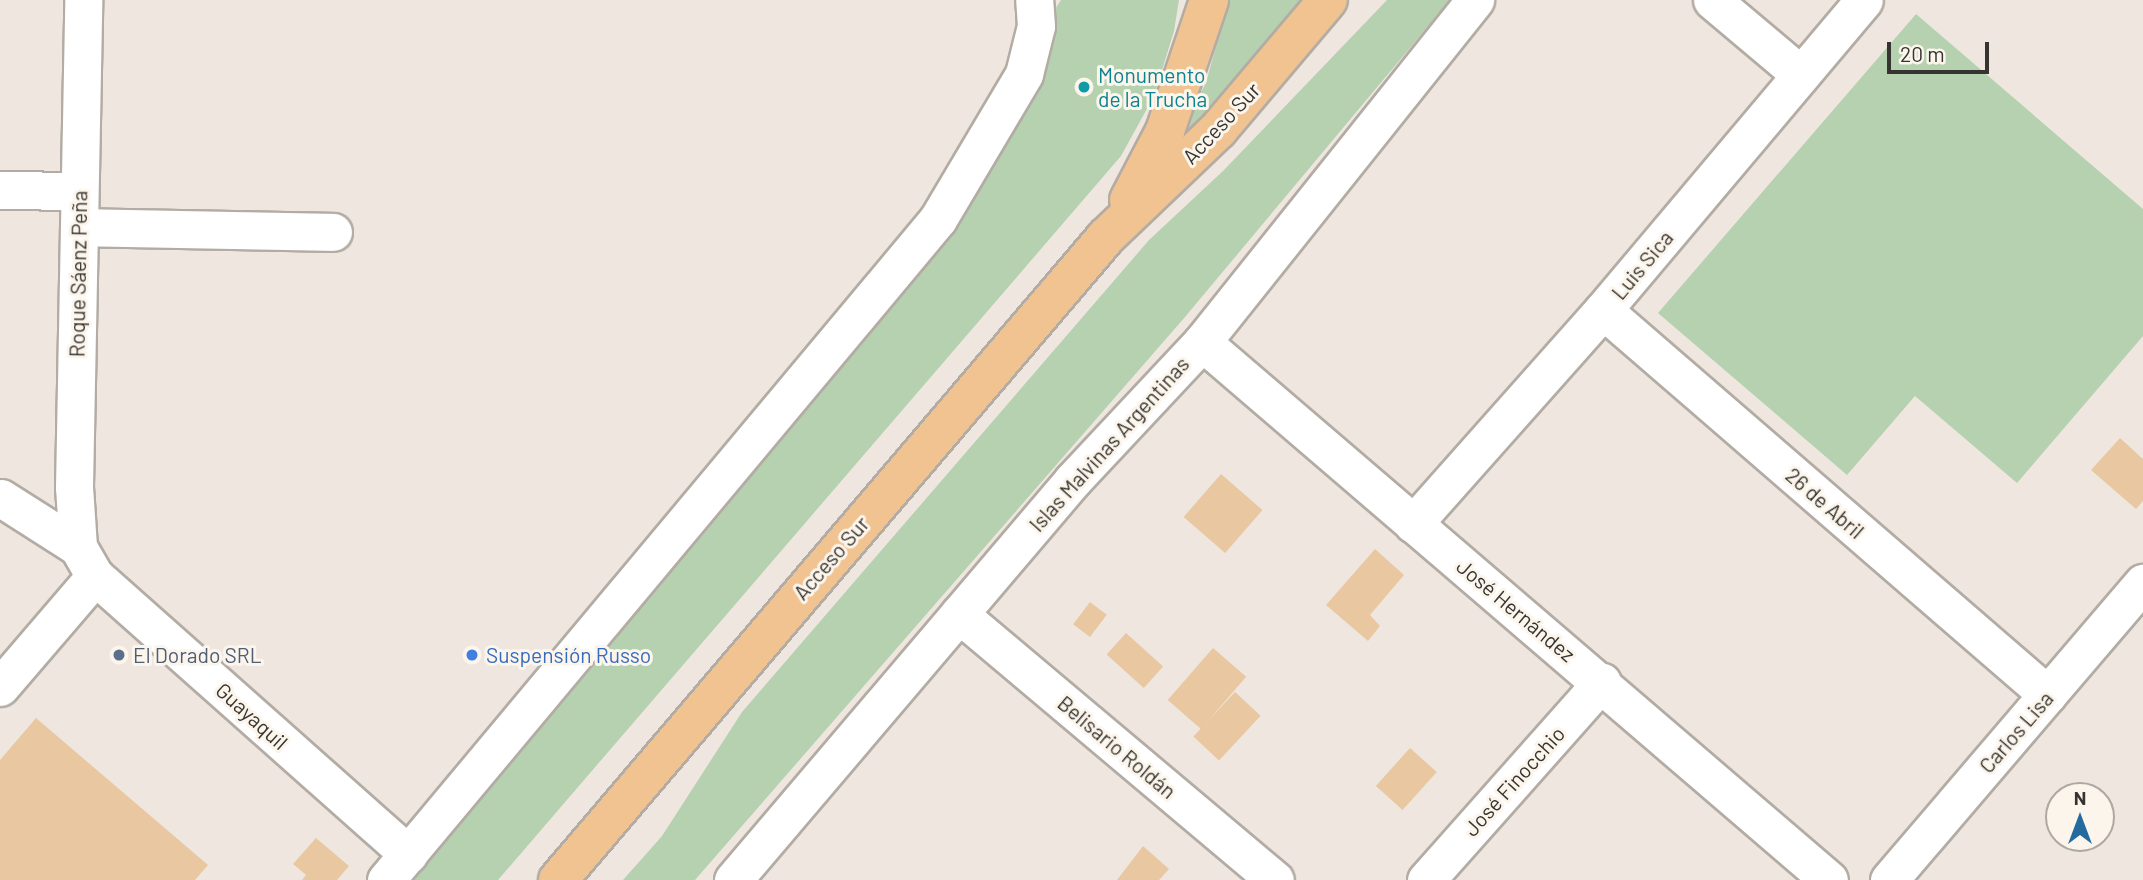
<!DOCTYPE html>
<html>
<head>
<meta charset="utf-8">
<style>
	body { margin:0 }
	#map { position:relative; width:2143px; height:880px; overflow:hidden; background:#efe7df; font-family:Barlow,sans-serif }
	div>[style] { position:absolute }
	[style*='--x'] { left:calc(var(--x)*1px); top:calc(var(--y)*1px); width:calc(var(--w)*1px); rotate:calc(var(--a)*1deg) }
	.green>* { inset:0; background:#b6d1b0 }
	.building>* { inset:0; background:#e8c7a1; transform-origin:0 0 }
	.roads { filter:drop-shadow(2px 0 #b3aca4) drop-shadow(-2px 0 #b3aca4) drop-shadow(0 2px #b3aca4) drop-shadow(0 -2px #b3aca4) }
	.minor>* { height:37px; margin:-18.5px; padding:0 18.5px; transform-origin:18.5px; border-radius:18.5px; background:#fff }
	.major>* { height:38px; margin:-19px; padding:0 19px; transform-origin:19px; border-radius:19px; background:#f1c390 }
	.dots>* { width:19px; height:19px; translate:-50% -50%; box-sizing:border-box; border:4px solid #fcf5ec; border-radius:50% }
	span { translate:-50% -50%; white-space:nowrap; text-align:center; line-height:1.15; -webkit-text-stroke:6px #fcf5ec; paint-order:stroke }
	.culture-label { font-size:21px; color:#0d838f }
	.left { translate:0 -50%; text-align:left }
	.street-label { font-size:21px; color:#363430 }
	.service-label { font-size:21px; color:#4e5e75 }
	.shop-label { font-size:21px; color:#366cbe }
	.north { position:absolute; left:2045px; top:782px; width:70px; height:70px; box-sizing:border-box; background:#fcf5ec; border:2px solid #ada8a1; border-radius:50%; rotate:0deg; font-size:19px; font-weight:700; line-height:28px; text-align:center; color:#363430 }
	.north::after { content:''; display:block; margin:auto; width:24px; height:32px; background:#256a9f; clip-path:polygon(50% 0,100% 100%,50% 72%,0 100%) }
	.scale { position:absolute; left:1887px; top:42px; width:102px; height:32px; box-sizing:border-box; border:4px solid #363430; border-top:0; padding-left:9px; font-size:21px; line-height:24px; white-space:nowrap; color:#363430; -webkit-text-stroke:5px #fcf5ec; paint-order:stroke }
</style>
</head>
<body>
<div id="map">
	<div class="green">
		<i style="clip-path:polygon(1061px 0,1179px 0,1174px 31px,1154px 96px,1121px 156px,498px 880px,408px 880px,989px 171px,1031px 97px,1046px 23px)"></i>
		<i style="clip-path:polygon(1228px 0,1304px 0,1158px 168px,1206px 83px)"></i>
		<i style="clip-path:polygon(1387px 0,1450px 0,1185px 317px,695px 880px,623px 880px,662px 836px,742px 712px,1149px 240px,1223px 171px)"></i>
		<i style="clip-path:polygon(1916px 14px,2143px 209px,2143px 336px,2017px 483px,1915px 396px,1847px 475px,1658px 313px)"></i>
	</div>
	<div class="building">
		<i style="clip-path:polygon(2120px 438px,2143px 459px,2143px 501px,2136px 509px,2091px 470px)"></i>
		<i style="left:1221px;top:474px;width:55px;height:57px;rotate:41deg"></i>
		<i style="clip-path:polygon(1375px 549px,1404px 575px,1370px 615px,1380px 626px,1368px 641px,1326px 605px)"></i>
		<i style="left:1090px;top:602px;width:21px;height:28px;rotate:37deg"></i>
		<i style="left:1126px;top:633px;width:50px;height:29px;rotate:42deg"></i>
		<i style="left:1213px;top:648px;width:44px;height:69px;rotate:41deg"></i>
		<i style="left:1235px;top:692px;width:35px;height:61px;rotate:43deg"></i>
		<i style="clip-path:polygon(36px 718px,208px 865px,195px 880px,0 880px,0 760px)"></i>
		<i style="left:1410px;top:748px;width:36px;height:51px;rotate:42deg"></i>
		<i style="clip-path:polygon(316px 838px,349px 866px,337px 880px,302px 880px,306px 875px,293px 864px)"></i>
		<i style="clip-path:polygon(1143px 846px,1169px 869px,1159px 880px,1117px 880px)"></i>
	</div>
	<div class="roads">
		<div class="minor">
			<i style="--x:1712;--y:0;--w:116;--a:40.1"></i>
			<i style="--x:0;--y:190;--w:79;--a:0.7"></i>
			<i style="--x:79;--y:227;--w:254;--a:1.1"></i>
			<i style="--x:1603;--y:310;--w:588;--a:40.87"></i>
			<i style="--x:1202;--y:342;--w:826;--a:40.63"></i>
			<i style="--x:1;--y:498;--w:91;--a:32.5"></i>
			<i style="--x:78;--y:547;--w:34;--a:60"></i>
			<i style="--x:95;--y:576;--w:419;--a:41.6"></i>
			<i style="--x:1413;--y:524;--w:286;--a:-48.4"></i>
			<i style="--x:1603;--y:310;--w:405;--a:-49.9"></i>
			<i style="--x:78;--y:547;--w:60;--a:-93.8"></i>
			<i style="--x:74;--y:487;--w:487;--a:-88.9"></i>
			<i style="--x:959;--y:614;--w:413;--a:40.1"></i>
			<i style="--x:0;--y:687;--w:146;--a:-49.4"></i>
			<i style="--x:386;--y:880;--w:861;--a:-50.13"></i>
			<i style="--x:938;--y:219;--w:169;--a:-59.3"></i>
			<i style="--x:1024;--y:74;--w:49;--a:-76"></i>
			<i style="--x:1036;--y:26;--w:26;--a:-94"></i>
			<i style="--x:733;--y:880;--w:525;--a:-49.64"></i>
			<i style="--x:1073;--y:480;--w:189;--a:-46.9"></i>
			<i style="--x:1202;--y:342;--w:438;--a:-51.4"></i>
			<i style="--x:1426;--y:880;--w:265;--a:-48.4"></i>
			<i style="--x:1889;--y:880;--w:391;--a:-49.5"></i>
		</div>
		<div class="major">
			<i style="--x:1129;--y:200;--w:78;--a:-62.4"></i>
			<i style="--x:1165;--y:131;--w:138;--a:-71.4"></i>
			<i style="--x:558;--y:880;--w:845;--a:-49.56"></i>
			<i style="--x:1106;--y:237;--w:155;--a:-43.7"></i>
			<i style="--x:1218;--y:130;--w:170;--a:-49.8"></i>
		</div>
	</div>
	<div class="dots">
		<i style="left:1084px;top:87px;background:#0f9aa8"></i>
		<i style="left:119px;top:655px;background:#5c6f8a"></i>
		<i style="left:472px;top:655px;background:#3f7fe0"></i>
	</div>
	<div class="culture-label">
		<span class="left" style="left:1098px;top:87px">Monumento<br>de la Trucha</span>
	</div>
	<div class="street-label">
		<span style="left:1221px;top:123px;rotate:-47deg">Acceso Sur</span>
		<span style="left:1642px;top:265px;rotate:-50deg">Luis Sica</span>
		<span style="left:78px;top:274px;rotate:-89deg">Roque Sáenz Peña</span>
		<span style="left:1109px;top:444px;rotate:-48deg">Islas Malvinas Argentinas</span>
		<span style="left:1825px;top:503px;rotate:41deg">26 de Abril</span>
		<span style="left:831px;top:558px;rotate:-49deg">Acceso Sur</span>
		<span style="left:1516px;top:610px;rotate:40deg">José Hernández</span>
		<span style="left:252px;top:716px;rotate:42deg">Guayaquil</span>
		<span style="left:2016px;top:732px;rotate:-49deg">Carlos Lisa</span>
		<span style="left:1117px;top:747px;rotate:40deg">Belisario Roldán</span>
		<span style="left:1514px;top:781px;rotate:-48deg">José Finocchio</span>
	</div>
	<div class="service-label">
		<span class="left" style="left:133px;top:655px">El Dorado SRL</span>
	</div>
	<div class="shop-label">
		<span class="left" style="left:486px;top:655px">Suspensión Russo</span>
	</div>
	<div class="north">N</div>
	<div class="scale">20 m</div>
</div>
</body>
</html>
